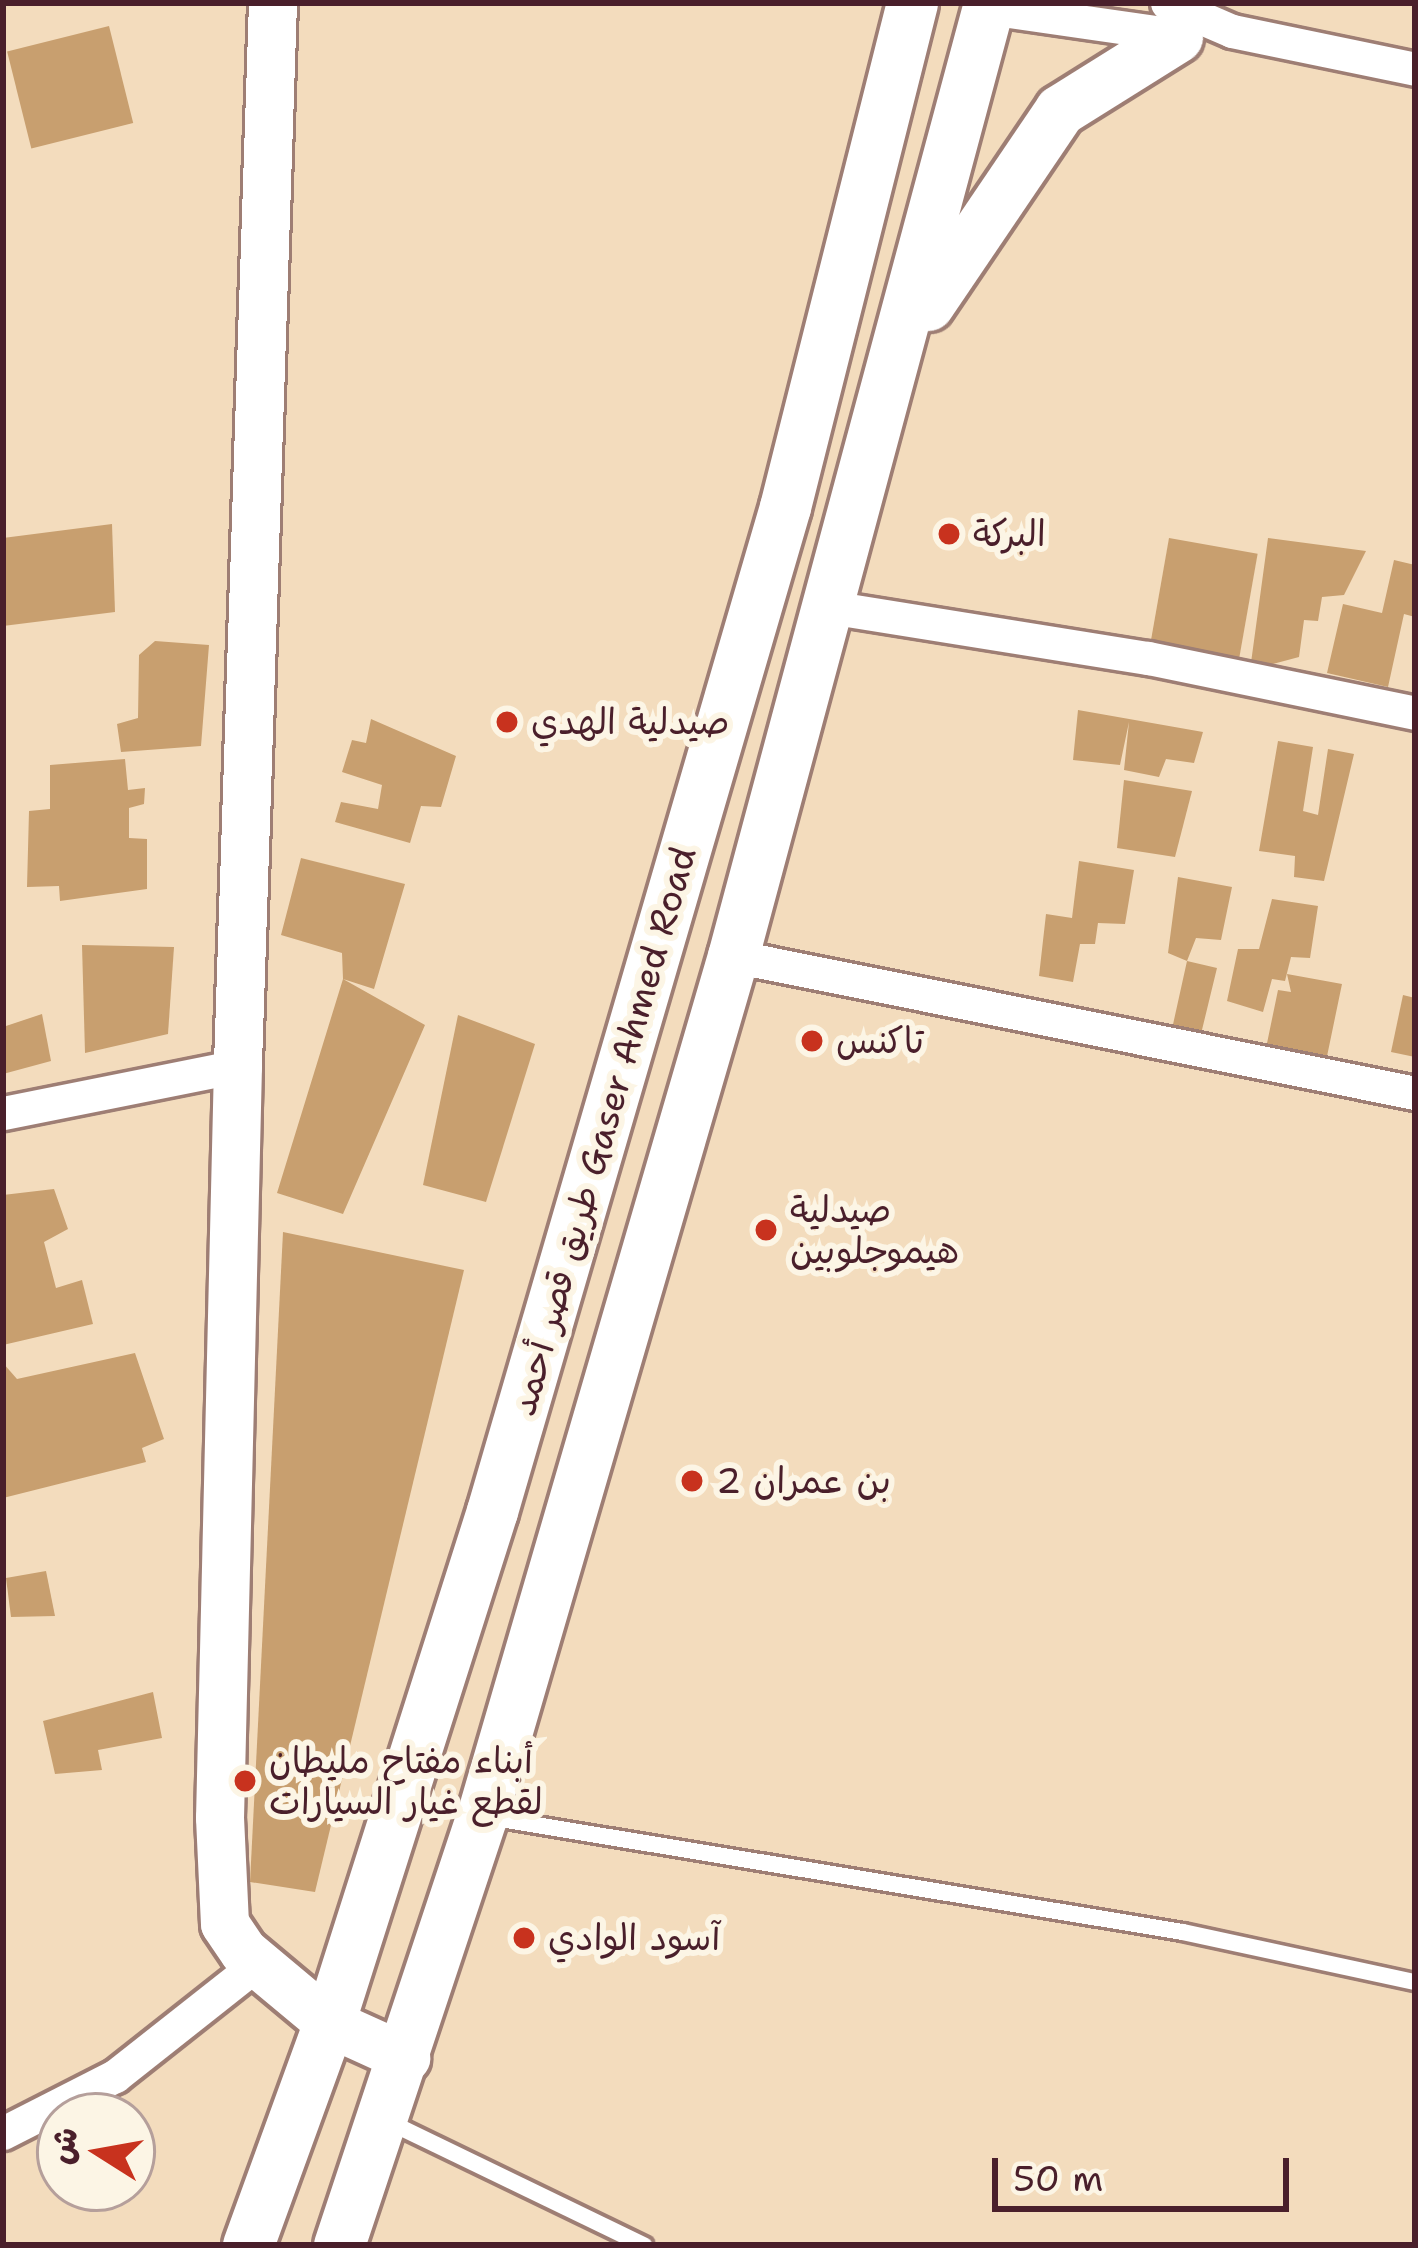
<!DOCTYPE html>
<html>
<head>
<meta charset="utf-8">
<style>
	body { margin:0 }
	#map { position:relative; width:1418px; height:2248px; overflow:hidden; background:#f3dcbd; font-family:"Shantell Sans","Playpen Sans Arabic",sans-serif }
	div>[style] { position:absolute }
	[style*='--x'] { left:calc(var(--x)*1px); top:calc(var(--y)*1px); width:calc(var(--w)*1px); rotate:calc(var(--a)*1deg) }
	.building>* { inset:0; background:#c89f6f; transform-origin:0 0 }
	.roads { filter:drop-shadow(3px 0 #9e7e74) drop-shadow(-3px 0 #9e7e74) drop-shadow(0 3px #9e7e74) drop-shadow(0 -3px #9e7e74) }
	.lane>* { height:16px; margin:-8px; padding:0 8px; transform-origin:8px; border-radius:8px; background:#fff }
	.street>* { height:33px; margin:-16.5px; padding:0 16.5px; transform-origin:16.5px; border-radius:16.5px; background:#fff }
	.secondary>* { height:48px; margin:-24px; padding:0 24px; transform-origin:24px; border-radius:24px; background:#fff }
	.primary>* { height:51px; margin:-25.5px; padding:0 25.5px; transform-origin:25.5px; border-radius:25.5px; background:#fff }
	.dots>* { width:33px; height:33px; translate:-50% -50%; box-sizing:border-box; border:6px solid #fcf5e5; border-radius:50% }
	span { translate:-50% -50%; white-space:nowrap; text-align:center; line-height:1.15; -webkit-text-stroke:12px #fcf5e5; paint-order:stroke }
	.poi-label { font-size:36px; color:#4a1f2b }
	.left { translate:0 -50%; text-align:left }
	.street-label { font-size:36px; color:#4a1f2b }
	.frame { position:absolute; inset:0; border:6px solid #4a1f2b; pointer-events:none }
	.north { position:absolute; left:36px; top:2092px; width:120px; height:120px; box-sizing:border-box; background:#fcf5e5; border:3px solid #b59f9b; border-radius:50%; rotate:281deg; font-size:33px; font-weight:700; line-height:48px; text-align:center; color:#4a1f2b }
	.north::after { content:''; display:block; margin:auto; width:42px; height:54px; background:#c8321e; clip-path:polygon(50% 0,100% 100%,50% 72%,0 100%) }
	.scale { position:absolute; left:992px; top:2158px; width:297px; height:54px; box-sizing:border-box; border:6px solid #4a1f2b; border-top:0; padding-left:15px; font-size:36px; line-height:42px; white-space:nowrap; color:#4a1f2b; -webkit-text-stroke:9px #fcf5e5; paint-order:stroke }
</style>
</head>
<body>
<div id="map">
	<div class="building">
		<i style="left:109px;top:26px;width:100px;height:105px;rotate:76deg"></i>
		<i style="clip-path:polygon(112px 524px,115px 612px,3px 626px,3px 538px)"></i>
		<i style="left:1169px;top:538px;width:90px;height:122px;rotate:10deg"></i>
		<i style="clip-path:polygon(1268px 538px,1366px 551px,1344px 595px,1322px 597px,1318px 621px,1304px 620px,1299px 657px,1250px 670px)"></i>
		<i style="clip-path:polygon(1394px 560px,1415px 565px,1415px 617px,1404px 614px,1388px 687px,1327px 673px,1343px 604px,1382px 613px)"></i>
		<i style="clip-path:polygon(155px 641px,209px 645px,201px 746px,121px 752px,117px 724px,138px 718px,139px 655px)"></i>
		<i style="clip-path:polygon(1078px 710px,1203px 732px,1194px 763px,1166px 759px,1159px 777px,1124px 770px,1129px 722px,1120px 765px,1073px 760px)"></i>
		<i style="clip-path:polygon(371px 719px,456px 756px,441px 807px,421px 806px,410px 843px,335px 822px,341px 802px,378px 809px,382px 785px,342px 772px,352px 740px,366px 743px)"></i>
		<i style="clip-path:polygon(1278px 741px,1313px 747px,1303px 811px,1318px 815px,1328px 749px,1354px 754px,1324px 881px,1294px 877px,1295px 856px,1259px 851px)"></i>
		<i style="clip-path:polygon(125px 759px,128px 790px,145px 788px,144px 804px,129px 808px,129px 838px,147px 839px,147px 889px,60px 901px,59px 886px,27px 887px,29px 811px,50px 809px,50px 765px)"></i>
		<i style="clip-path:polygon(1124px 780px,1192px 791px,1175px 857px,1117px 848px)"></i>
		<i style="clip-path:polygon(301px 858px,405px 884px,374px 989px,343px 979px,425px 1025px,343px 1214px,277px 1193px,343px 979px,342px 953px,281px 935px)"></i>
		<i style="clip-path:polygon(1079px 861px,1134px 870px,1125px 924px,1098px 923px,1095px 944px,1080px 944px,1073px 982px,1039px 976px,1046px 914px,1072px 918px)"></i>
		<i style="clip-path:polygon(1178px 877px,1232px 887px,1221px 940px,1196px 938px,1187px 961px,1217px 968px,1201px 1034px,1172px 1029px,1187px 961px,1168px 953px)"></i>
		<i style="clip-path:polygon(1272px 899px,1318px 906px,1310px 958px,1291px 957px,1285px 981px,1272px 979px,1263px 1012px,1227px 1001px,1238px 949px,1259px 949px)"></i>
		<i style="clip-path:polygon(82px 945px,174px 947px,168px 1034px,85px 1053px)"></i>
		<i style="clip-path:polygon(1287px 974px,1342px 984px,1325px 1066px,1265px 1053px,1278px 990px,1291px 992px)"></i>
		<i style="clip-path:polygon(1403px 995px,1415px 998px,1415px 1057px,1391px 1052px)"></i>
		<i style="clip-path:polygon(42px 1014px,51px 1061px,3px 1074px,3px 1027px)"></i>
		<i style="clip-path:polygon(458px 1015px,535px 1044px,486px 1202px,423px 1185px)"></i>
		<i style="clip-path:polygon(54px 1189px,68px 1229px,44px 1242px,56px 1288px,82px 1280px,93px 1324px,3px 1345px,3px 1195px)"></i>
		<i style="clip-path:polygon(283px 1232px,464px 1270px,315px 1892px,250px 1882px)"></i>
		<i style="clip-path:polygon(135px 1353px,164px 1439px,142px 1448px,146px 1462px,3px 1498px,3px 1363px,17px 1379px)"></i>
		<i style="clip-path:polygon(46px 1571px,55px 1616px,11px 1617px,6px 1578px)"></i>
		<i style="clip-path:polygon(153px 1692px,162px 1738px,98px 1750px,102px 1770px,55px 1774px,43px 1721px)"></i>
	</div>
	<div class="roads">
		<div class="lane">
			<i style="--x:488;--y:1817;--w:704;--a:9.4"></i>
			<i style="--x:1183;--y:1932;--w:237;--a:12.2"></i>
			<i style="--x:385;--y:2120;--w:288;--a:25.8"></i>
		</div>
		<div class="street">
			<i style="--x:1167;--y:3;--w:71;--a:23.3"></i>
			<i style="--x:1232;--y:31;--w:187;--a:11.7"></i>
			<i style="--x:988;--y:8;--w:196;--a:8.2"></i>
			<i style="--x:829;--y:607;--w:323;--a:9.1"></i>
			<i style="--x:1148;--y:658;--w:273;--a:11.6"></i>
			<i style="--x:733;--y:956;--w:696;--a:11.36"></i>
			<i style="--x:3;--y:1113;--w:240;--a:-11.3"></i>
			<i style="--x:3;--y:2133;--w:126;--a:-27"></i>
			<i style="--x:115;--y:2076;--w:181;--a:-38.3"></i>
		</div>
		<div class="secondary">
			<i style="--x:273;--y:3;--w:1064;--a:91.89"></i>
			<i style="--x:238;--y:1066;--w:752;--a:91.37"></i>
			<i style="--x:220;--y:1818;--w:106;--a:87.3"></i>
			<i style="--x:225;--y:1924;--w:34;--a:56"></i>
			<i style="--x:244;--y:1952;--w:111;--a:39.9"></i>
			<i style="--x:329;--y:2023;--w:85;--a:24.4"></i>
		</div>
		<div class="primary">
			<i style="--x:928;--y:305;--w:235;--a:-55.9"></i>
			<i style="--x:1060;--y:110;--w:138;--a:-32"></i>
			<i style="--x:248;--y:2245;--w:236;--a:-70"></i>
			<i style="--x:329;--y:2023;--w:537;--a:-72.34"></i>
			<i style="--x:492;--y:1511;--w:1046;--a:-73.73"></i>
			<i style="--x:785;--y:507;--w:520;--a:-75.86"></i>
			<i style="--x:339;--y:2245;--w:452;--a:-71.6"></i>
			<i style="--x:482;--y:1816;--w:896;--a:-73.73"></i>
			<i style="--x:733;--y:956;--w:987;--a:-74.96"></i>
		</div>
	</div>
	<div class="dots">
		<i style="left:949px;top:534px;background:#c8321e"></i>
		<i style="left:507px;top:722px;background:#c8321e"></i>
		<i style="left:812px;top:1041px;background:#c8321e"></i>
		<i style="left:766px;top:1230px;background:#c8321e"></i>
		<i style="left:692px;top:1481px;background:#c8321e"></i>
		<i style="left:245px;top:1781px;background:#c8321e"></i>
		<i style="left:524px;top:1938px;background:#c8321e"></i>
	</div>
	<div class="poi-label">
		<span class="left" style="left:973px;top:534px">البركة</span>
		<span class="left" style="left:531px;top:722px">صيدلية الهدي</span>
		<span class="left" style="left:836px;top:1041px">تاكنس</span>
		<span class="left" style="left:790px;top:1230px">صيدلية<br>هيموجلوبين</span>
		<span class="left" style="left:716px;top:1481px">بن عمران 2</span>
		<span class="left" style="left:269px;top:1781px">أبناء مفتاح مليطان<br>لقطع غيار السيارات</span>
		<span class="left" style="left:548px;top:1938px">آسود الوادي</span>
	</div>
	<div class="street-label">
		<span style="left:603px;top:1131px;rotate:-74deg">طريق قصر أحمد Gaser Ahmed Road</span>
	</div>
	<div class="frame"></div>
	<div class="north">ش</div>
	<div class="scale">50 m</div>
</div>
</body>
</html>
